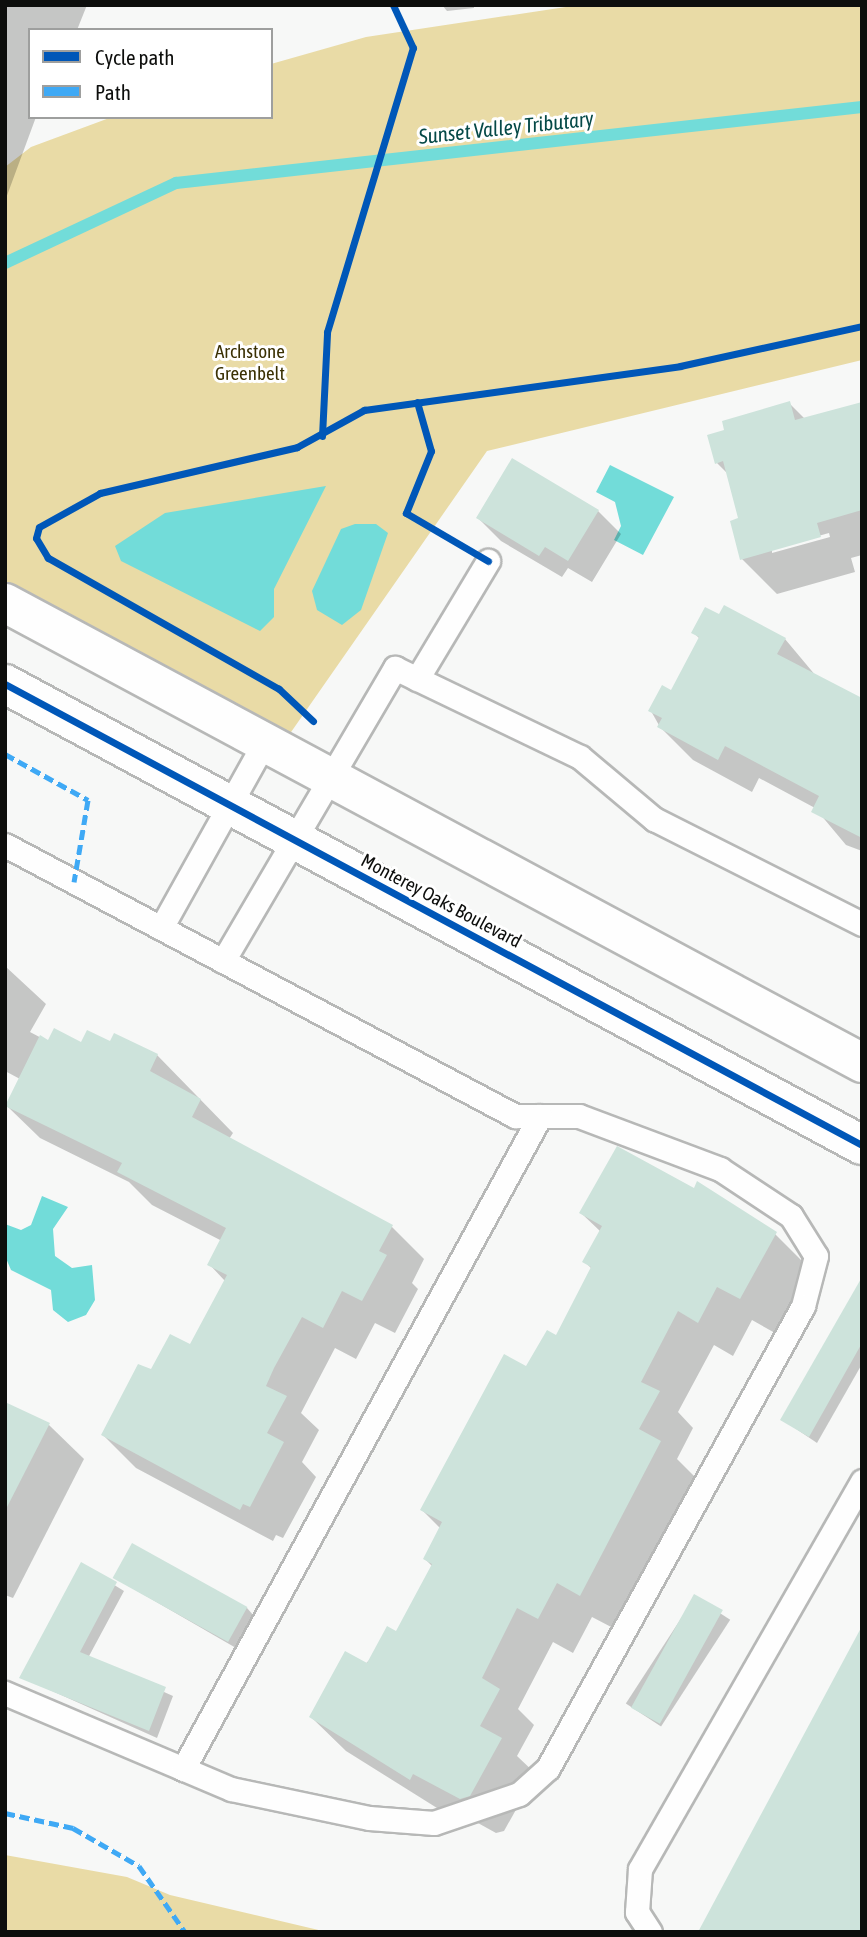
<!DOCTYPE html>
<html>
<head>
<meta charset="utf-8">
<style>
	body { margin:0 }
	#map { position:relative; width:867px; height:1937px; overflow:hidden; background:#f7f8f7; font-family:"Asap Condensed",sans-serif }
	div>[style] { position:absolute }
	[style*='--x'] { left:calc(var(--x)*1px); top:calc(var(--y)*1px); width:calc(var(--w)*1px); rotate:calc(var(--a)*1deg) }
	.green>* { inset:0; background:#e9dba6 }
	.water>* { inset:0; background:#72dcd9 }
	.shadow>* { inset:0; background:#0003; transform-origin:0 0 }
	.stream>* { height:12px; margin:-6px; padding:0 6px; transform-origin:6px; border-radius:6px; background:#72dcd9 }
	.building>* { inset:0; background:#cde3db; transform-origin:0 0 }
	.roads { filter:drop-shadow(2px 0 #b7b8b7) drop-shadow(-2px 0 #b7b8b7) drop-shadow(0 2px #b7b8b7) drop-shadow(0 -2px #b7b8b7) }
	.service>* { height:23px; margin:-11.5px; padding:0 11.5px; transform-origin:11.5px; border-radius:11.5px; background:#fefefe }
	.tertiary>* { height:38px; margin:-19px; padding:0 19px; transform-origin:19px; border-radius:19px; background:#fefefe }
	.quiet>* { height:5px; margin-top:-2.5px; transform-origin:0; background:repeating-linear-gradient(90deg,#3fa9f5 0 10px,transparent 0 15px) }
	.cycleway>* { height:7px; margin:-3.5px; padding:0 3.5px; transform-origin:3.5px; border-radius:3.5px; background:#0057b8 }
	span { translate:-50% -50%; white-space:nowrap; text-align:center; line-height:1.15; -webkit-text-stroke:6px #fff; paint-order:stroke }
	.park-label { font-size:19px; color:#3b3104 }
	.street-label { font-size:19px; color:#0d0e0c }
	.water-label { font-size:21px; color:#054947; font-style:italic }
	.frame { position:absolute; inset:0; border:7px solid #0d0e0c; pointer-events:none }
	.legend { position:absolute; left:28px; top:28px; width:245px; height:91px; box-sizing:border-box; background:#fff; border:2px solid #9e9f9e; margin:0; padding:9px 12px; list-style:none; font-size:21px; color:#0d0e0c }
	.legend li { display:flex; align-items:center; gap:14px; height:35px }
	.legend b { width:35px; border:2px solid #9e9f9e }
</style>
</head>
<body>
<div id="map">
	<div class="green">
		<i style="clip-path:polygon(579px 5px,862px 5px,862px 360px,487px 451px,289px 735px,5px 581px,5px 167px,31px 147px,112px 117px,271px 117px,271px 64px,366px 37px)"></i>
		<i style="clip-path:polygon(5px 1855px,127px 1877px,170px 1895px,327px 1932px,5px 1932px)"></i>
	</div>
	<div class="water">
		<i style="clip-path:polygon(610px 465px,674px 497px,643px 555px,614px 540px,621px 526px,615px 502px,596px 492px)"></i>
		<i style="clip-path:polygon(326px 486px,274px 589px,274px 617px,260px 631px,121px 561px,115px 546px,165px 513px)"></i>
		<i style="clip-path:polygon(355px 524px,376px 524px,388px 533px,361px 610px,342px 625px,317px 610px,312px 591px,341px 529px)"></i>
		<i style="clip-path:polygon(42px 1196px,68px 1207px,53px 1229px,55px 1256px,72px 1268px,92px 1265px,95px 1300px,86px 1315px,68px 1322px,53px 1310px,51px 1290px,11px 1270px,5px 1256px,5px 1224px,21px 1230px,31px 1225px)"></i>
	</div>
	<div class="shadow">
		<i style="clip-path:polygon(5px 5px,87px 5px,77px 30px,30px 30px,30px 117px,36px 117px,5px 201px)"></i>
		<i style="clip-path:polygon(442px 5px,474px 5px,474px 8px,447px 11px)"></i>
		<i style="clip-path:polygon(evenodd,789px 403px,805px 419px,862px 403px,862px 555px,851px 558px,855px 572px,777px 594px,742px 559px,741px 520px,729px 475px,717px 463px,789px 403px,829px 533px,830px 537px,772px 553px,772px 549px,829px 533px)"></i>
		<i style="clip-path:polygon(598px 511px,621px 534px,592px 582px,568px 568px,562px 577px,501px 541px,478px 518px)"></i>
		<i style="clip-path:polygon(694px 633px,785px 639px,816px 676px,862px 700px,862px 851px,846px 845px,815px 808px,759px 778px,752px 792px,693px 760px,660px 727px,651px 711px,672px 692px,700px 639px)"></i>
		<i style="clip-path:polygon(5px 966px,46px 1004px,30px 1032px,49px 1042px,110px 1043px,157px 1055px,233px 1133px,229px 1139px,392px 1227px,424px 1259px,412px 1283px,418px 1289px,395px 1333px,375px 1323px,356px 1359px,335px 1348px,301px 1413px,319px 1430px,302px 1462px,316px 1477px,283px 1538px,276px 1535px,273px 1541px,136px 1468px,103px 1435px,152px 1371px,191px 1346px,225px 1281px,209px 1264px,222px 1241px,152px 1205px,129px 1182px,40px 1138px,7px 1106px,20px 1079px,5px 1071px)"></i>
		<i style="clip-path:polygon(581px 1213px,775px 1234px,810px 1269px,775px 1333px,752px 1320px,733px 1356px,714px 1345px,678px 1412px,693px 1428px,677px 1459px,695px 1477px,615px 1629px,592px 1617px,573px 1653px,553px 1642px,518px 1709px,534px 1725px,517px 1756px,536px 1774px,504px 1831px,496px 1833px,449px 1807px,445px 1813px,346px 1751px,311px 1717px,397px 1633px,433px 1567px,425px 1559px,441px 1529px,422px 1510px,557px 1337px,592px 1269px,585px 1262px,601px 1232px)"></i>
		<i style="clip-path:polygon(862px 1319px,862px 1364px,817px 1443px,783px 1420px)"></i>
		<i style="clip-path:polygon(5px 1404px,49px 1425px,84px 1459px,13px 1598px,5px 1595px)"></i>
		<i style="clip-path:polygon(82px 1565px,124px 1591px,88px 1658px,173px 1696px,157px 1738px,21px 1677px)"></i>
		<i style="clip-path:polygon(115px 1578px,247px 1608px,254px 1616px,236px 1648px)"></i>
		<i style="left:695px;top:1597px;width:42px;height:127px;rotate:33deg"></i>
	</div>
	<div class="stream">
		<i style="--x:5;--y:263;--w:189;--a:-25.1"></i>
		<i style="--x:176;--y:183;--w:690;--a:-6.32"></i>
	</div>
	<div class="building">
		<i style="clip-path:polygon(790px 401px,795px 420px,862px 402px,862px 510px,817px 523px,821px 537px,740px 560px,730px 521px,738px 518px,723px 461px,715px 464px,707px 435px,724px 430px,722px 421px)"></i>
		<i style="clip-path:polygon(512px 458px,599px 510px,568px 561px,545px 547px,539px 556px,476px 518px)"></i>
		<i style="clip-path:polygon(724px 605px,786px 638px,777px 654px,862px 698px,862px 838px,811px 812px,819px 796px,725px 746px,718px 760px,657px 727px,662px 718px,648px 711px,662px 685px,671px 690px,699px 637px,691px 633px,705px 607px,719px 614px)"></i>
		<i style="clip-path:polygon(54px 1028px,81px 1042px,87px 1030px,110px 1041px,114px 1033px,158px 1054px,150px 1071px,201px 1099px,192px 1117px,393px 1225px,379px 1251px,387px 1255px,362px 1301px,342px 1291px,323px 1328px,302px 1317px,274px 1368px,266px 1386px,287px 1396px,267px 1433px,284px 1442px,250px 1507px,243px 1504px,240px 1510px,101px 1435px,138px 1364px,151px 1369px,170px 1334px,190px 1344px,227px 1275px,207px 1265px,226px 1228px,117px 1172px,122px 1163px,5px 1106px,40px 1035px,48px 1040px)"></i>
		<i style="clip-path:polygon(617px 1146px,694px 1188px,697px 1181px,777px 1232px,740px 1299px,717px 1287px,698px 1323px,678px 1311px,641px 1382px,660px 1391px,639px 1429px,661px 1441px,580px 1596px,557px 1583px,538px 1619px,517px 1608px,482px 1678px,500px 1689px,480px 1726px,502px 1738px,470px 1796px,460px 1799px,413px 1774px,410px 1780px,309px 1717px,345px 1651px,367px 1663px,387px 1626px,396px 1631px,432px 1564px,423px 1559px,442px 1522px,420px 1510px,504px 1354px,526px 1366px,547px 1330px,556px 1335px,591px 1267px,582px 1262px,602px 1226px,579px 1213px)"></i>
		<i style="clip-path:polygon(862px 1277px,862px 1343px,809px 1437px,780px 1420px)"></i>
		<i style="clip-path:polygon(5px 1402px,50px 1423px,5px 1511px)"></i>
		<i style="left:132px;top:1543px;width:132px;height:40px;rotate:29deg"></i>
		<i style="clip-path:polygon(81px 1562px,117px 1582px,80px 1652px,166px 1687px,149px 1731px,19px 1678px)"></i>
		<i style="left:694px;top:1594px;width:33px;height:130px;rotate:29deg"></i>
		<i style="clip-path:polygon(862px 1626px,862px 1932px,698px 1932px)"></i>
	</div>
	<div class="roads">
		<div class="service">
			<i style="--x:417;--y:679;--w:138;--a:-59"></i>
			<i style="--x:5;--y:845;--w:578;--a:27.98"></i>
			<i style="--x:515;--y:1116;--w:64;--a:0"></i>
			<i style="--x:579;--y:1116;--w:151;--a:20.6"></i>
			<i style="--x:720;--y:1169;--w:85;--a:33.5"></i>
			<i style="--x:791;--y:1216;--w:47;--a:58"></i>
			<i style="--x:816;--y:1256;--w:52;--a:104.6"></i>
			<i style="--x:803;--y:1306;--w:528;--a:118.9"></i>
			<i style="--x:548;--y:1768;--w:39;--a:138"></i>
			<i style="--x:519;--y:1794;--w:90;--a:161.2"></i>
			<i style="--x:434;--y:1823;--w:65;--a:-175.6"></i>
			<i style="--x:369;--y:1818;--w:141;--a:-168.1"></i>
			<i style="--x:231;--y:1789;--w:246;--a:-157"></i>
			<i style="--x:161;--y:928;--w:214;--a:-60.9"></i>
			<i style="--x:223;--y:961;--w:340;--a:-59.6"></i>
			<i style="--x:395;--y:668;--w:205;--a:25.7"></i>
			<i style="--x:580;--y:757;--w:97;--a:40"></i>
			<i style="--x:654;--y:819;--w:233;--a:26.8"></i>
			<i style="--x:183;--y:1769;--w:744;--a:-61.33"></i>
			<i style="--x:650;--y:1932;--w:24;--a:-123"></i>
			<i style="--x:637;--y:1912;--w:43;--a:-86"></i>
			<i style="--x:640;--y:1869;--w:447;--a:-60.2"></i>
		</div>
		<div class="tertiary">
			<i style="--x:5;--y:603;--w:973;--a:28.22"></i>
			<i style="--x:5;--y:684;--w:973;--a:28.28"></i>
		</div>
	</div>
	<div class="quiet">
		<i style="--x:5;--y:754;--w:95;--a:29"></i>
		<i style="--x:88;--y:800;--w:83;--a:99.7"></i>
		<i style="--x:5;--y:1813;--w:70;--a:12.4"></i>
		<i style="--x:73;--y:1828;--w:76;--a:29.9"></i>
		<i style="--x:139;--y:1866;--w:80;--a:55.1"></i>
	</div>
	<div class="cycleway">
		<i style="--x:417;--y:402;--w:51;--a:74.1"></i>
		<i style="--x:431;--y:451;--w:67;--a:112"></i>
		<i style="--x:406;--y:513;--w:95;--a:30.3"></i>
		<i style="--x:322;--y:436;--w:104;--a:-87.2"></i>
		<i style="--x:327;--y:332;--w:297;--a:-73.2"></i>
		<i style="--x:413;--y:48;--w:47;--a:-114.9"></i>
		<i style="--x:5;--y:684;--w:973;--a:28.28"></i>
		<i style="--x:313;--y:721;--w:47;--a:-136.7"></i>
		<i style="--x:279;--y:689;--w:266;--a:-150.4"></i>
		<i style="--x:48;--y:558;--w:23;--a:-121"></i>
		<i style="--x:36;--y:538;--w:11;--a:-75"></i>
		<i style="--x:39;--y:527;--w:70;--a:-29.1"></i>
		<i style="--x:100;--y:493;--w:202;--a:-13.1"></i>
		<i style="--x:297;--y:447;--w:77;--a:-28.9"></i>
		<i style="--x:364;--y:410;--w:319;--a:-7.9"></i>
		<i style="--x:680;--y:366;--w:186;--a:-12.4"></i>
	</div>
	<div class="park-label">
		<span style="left:250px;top:363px">Archstone<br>Greenbelt</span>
	</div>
	<div class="street-label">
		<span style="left:441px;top:901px;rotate:28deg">Monterey Oaks Boulevard</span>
	</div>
	<div class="water-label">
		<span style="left:506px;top:127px;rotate:-6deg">Sunset Valley Tributary</span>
	</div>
	<div class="frame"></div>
	<ul class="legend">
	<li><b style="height:9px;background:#0057b8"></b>Cycle path</li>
	<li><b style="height:9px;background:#3fa9f5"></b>Path</li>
	</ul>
</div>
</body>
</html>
